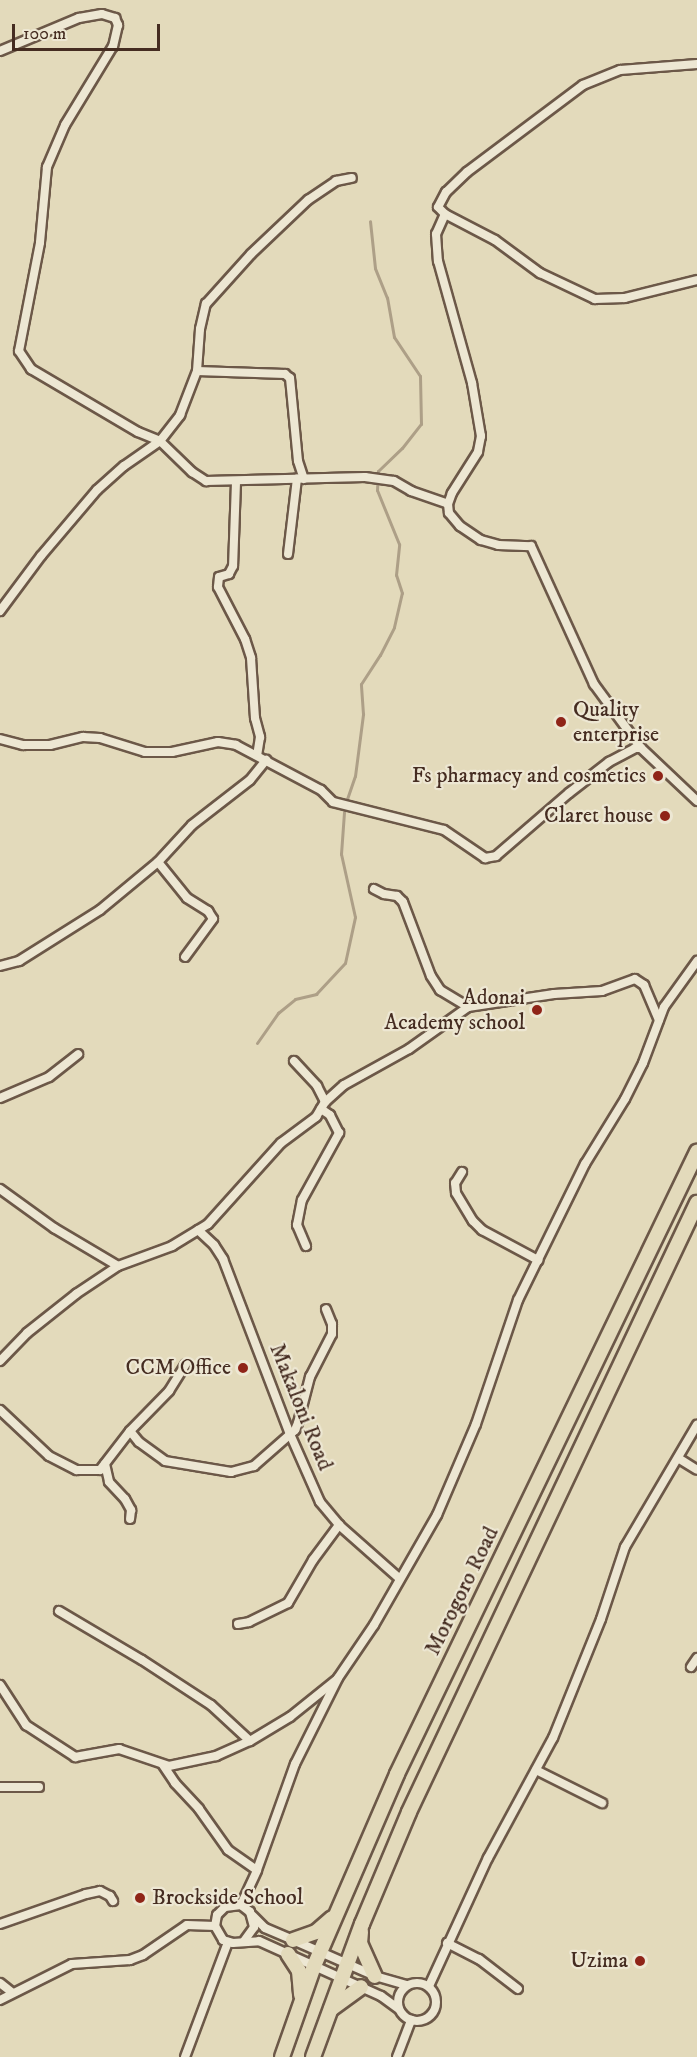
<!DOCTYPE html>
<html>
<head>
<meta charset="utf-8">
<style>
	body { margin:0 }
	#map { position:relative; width:697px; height:2057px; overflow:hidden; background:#e3dabb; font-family:"IM FELL DW Pica",serif }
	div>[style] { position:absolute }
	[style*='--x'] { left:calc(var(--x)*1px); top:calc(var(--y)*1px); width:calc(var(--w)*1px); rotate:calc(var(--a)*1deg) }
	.stream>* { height:3px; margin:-1.5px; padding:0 1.5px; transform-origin:1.5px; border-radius:1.5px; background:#ad9f87 }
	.roads { filter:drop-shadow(2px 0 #6c5848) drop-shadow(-2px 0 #6c5848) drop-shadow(0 2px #6c5848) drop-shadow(0 -2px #6c5848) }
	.minor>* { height:8px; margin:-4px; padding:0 4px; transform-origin:4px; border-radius:4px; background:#ede7d3 }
	.minor>.ring { margin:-4px; padding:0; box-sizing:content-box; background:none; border:8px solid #ede7d3; border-radius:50% }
	.trunk>* { height:14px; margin:-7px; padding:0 7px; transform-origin:7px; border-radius:7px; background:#e3dabb }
	.dots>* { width:16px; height:16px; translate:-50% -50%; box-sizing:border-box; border:3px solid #ede7d3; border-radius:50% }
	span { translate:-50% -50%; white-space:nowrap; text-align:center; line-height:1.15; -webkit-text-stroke:4.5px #ede7d3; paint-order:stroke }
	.poi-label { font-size:22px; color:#452c21 }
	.left { translate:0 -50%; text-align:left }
	.right { translate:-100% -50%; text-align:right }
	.street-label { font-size:22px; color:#452c21 }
	.scale { position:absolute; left:12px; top:24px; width:148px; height:27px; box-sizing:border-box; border:3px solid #452c21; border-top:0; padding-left:8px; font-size:18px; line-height:21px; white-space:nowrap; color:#452c21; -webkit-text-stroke:4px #ede7d3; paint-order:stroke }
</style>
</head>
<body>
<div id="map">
	<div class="stream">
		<i style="--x:347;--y:799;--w:24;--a:-71"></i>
		<i style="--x:355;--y:776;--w:63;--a:-82.6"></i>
		<i style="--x:363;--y:714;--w:30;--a:-94"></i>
		<i style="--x:361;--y:684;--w:35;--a:-57"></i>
		<i style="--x:380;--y:655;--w:31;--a:-63"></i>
		<i style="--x:394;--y:627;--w:35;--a:-77"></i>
		<i style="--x:402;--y:593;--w:19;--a:-108"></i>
		<i style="--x:396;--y:575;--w:31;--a:-84"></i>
		<i style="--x:399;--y:544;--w:58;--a:-112.2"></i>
		<i style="--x:377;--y:490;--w:19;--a:-87"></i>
		<i style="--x:378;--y:471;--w:33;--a:-44"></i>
		<i style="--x:402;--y:448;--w:31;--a:-52"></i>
		<i style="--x:421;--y:424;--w:48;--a:-91.2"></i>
		<i style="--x:420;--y:376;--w:47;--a:-123.7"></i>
		<i style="--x:394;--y:337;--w:40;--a:-100"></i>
		<i style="--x:387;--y:298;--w:32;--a:-112"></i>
		<i style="--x:375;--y:268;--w:47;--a:-96.1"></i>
		<i style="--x:257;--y:1043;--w:37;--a:-55"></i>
		<i style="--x:278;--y:1013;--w:22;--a:-39"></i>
		<i style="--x:295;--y:999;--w:22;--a:-13"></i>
		<i style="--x:316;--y:994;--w:42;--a:-46.9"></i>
		<i style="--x:345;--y:963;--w:47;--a:-77.7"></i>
		<i style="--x:355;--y:917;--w:65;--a:-102.5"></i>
		<i style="--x:341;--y:854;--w:42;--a:-85.9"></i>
	</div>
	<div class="roads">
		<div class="minor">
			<i style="--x:0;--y:51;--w:86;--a:-22.7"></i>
			<i style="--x:79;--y:18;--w:23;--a:-10"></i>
			<i style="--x:102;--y:14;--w:14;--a:17"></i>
			<i style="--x:115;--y:18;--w:8;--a:67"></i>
			<i style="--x:118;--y:25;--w:22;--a:103"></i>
			<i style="--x:113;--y:46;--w:92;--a:121.3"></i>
			<i style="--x:65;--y:125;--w:46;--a:113.2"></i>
			<i style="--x:47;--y:167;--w:76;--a:95.3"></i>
			<i style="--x:40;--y:243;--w:110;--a:101"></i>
			<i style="--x:19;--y:351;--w:22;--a:56"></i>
			<i style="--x:31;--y:369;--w:124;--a:30.5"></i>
			<i style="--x:138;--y:432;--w:24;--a:22"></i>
			<i style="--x:160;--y:441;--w:45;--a:44.1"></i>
			<i style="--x:192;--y:472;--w:17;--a:33"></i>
			<i style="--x:206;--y:481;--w:159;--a:-1.4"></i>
			<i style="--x:365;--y:477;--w:29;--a:8"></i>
			<i style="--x:394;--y:481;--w:20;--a:30"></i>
			<i style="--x:411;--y:491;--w:39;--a:19"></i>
			<i style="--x:697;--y:64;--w:77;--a:175.5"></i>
			<i style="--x:620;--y:70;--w:40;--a:158"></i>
			<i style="--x:583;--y:85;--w:145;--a:143.1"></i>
			<i style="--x:467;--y:172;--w:29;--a:136"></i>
			<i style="--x:446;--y:192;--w:17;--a:118"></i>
			<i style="--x:438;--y:207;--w:10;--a:45"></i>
			<i style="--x:445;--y:214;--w:56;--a:27.5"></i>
			<i style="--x:495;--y:240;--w:56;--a:36.3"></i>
			<i style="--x:540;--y:273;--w:61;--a:25.3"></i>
			<i style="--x:595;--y:299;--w:30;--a:-2"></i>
			<i style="--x:625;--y:298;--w:74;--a:-14"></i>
			<i style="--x:445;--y:214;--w:22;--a:114"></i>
			<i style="--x:436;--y:234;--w:27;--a:86"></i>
			<i style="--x:438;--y:261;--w:127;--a:74.4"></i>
			<i style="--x:472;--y:383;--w:54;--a:80.4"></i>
			<i style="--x:481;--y:436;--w:16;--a:101"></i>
			<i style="--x:478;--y:452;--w:49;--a:122.4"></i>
			<i style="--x:452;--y:493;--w:12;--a:110"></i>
			<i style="--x:448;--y:504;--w:9;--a:84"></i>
			<i style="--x:449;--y:513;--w:17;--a:50"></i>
			<i style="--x:460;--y:526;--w:25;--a:34"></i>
			<i style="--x:481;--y:540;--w:18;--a:16"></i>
			<i style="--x:498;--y:545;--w:33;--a:2"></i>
			<i style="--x:531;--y:546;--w:152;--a:65.5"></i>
			<i style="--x:594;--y:684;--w:79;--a:53.7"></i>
			<i style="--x:197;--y:371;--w:88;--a:2"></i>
			<i style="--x:285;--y:374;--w:6;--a:39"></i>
			<i style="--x:290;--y:378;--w:83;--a:84.5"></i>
			<i style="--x:298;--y:461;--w:19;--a:72"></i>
			<i style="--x:236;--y:482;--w:84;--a:92"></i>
			<i style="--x:233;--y:566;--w:9;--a:117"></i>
			<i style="--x:229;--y:574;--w:10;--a:163"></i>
			<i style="--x:219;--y:577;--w:10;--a:96"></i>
			<i style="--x:218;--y:587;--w:59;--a:62.6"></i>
			<i style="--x:245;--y:639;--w:20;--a:72"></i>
			<i style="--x:251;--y:658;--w:60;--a:86.2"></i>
			<i style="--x:255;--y:718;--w:20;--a:75"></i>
			<i style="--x:260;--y:737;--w:18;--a:99"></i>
			<i style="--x:288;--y:554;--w:76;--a:-83.2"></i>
			<i style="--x:0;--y:611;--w:69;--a:-53.3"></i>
			<i style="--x:41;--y:556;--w:87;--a:-49.7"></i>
			<i style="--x:97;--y:490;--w:36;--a:-42"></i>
			<i style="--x:124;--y:466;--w:44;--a:-34.8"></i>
			<i style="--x:160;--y:441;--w:33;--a:-52"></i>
			<i style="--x:180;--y:415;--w:47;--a:-68.9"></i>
			<i style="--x:197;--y:371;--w:42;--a:-85.9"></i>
			<i style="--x:200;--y:329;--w:26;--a:-77"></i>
			<i style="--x:206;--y:304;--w:67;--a:-48"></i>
			<i style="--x:251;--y:254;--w:79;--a:-43.5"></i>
			<i style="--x:308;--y:200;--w:34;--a:-34"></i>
			<i style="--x:336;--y:181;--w:16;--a:-11"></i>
			<i style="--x:0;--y:739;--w:24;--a:15"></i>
			<i style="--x:23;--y:745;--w:27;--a:0"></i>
			<i style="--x:50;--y:745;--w:34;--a:-14"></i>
			<i style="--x:83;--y:737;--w:17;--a:3"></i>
			<i style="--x:100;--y:738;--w:47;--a:17.3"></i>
			<i style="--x:145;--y:752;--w:27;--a:0"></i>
			<i style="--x:172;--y:752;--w:47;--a:-12.3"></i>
			<i style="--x:218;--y:742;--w:18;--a:9"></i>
			<i style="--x:236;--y:745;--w:96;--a:27.9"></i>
			<i style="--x:321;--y:790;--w:17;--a:45"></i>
			<i style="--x:333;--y:802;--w:114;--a:14.2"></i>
			<i style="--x:444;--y:830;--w:50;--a:34.3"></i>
			<i style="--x:485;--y:858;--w:11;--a:-10"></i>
			<i style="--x:496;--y:856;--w:96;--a:-40.8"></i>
			<i style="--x:569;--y:793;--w:51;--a:-37.8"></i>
			<i style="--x:609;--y:762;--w:30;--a:-28"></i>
			<i style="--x:635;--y:748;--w:6;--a:0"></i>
			<i style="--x:641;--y:748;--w:77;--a:43.4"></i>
			<i style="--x:158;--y:862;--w:46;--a:51.1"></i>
			<i style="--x:187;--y:898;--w:25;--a:32"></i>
			<i style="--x:208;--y:911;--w:9;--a:58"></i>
			<i style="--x:213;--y:919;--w:47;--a:126.4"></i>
			<i style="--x:374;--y:889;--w:11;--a:27"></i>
			<i style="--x:384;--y:894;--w:13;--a:9"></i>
			<i style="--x:397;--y:896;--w:8;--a:45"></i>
			<i style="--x:403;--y:902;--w:79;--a:69.3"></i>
			<i style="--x:431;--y:976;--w:17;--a:57"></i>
			<i style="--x:440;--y:990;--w:33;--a:31"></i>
			<i style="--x:0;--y:966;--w:20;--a:-15"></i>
			<i style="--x:19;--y:961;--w:96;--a:-32.2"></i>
			<i style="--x:100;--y:910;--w:75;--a:-39.6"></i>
			<i style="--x:158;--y:862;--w:50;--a:-47.4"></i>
			<i style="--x:192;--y:825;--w:73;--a:-37.8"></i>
			<i style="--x:250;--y:780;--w:26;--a:-51"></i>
			<i style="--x:294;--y:1061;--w:34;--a:47"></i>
			<i style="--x:317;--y:1086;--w:18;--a:63"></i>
			<i style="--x:0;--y:1098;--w:53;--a:-23.2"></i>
			<i style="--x:49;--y:1077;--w:37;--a:-38"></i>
			<i style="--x:462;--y:1172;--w:13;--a:122"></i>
			<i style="--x:455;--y:1183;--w:10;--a:84"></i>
			<i style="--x:456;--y:1193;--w:33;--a:59"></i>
			<i style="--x:473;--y:1221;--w:13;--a:45"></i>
			<i style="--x:482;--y:1230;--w:64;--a:28.2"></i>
			<i style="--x:0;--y:1189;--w:67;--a:35.8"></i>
			<i style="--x:54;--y:1228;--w:74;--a:30.7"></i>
			<i style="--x:198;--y:1230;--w:22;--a:43"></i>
			<i style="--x:214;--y:1245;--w:17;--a:57"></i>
			<i style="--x:223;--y:1259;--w:187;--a:69.1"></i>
			<i style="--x:290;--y:1434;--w:74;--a:66.2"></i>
			<i style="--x:320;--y:1502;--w:30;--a:50"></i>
			<i style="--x:339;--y:1525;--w:80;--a:41.5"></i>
			<i style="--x:306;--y:1246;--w:23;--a:-113"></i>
			<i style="--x:297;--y:1225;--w:25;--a:-79"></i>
			<i style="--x:302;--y:1200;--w:77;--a:-61.1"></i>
			<i style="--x:339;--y:1133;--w:20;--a:-117"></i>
			<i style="--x:330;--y:1115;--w:11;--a:-146"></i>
			<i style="--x:0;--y:1361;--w:39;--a:-46"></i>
			<i style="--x:27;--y:1333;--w:63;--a:-38.5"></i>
			<i style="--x:76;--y:1294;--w:50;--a:-33.7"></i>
			<i style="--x:118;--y:1266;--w:58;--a:-20.3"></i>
			<i style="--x:172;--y:1246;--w:42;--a:-31.4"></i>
			<i style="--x:208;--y:1224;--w:109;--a:-48"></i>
			<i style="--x:281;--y:1143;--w:44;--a:-36.6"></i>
			<i style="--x:316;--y:1117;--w:17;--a:-59"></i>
			<i style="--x:325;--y:1102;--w:25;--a:-42"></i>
			<i style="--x:344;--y:1085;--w:74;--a:-29"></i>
			<i style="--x:409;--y:1049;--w:72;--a:-35.4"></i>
			<i style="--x:468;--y:1007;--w:87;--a:-8.6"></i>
			<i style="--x:554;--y:994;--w:48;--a:-3.6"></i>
			<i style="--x:602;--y:991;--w:35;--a:-20"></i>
			<i style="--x:635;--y:979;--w:11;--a:34"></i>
			<i style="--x:644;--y:985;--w:38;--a:67"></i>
			<i style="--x:0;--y:1410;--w:67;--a:43.2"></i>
			<i style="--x:49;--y:1456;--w:31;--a:27"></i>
			<i style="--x:77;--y:1470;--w:23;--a:0"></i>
			<i style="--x:100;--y:1470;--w:49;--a:-52.4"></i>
			<i style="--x:130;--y:1431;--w:56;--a:-45.7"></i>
			<i style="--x:169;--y:1391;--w:31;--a:-58"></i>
			<i style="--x:130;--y:1431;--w:14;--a:51"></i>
			<i style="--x:139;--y:1442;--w:32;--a:36"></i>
			<i style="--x:165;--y:1461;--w:67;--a:9.5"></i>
			<i style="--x:231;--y:1472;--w:24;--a:-15"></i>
			<i style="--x:254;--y:1466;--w:55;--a:-41.3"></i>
			<i style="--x:295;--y:1430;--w:8;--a:-67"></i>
			<i style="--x:298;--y:1423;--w:48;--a:-75.4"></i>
			<i style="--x:310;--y:1377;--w:48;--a:-62.9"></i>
			<i style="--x:332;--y:1334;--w:10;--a:-90"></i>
			<i style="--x:332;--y:1324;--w:16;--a:-112"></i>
			<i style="--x:678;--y:1458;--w:22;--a:32"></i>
			<i style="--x:105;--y:1464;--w:18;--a:77"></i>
			<i style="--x:109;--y:1482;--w:23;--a:47"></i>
			<i style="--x:125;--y:1499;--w:13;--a:61"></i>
			<i style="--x:131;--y:1510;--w:9;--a:96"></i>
			<i style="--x:59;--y:1611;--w:96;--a:30.6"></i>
			<i style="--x:142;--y:1660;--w:82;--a:33.1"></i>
			<i style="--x:211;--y:1705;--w:53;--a:42.7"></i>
			<i style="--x:238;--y:1624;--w:11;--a:-10"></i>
			<i style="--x:249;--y:1622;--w:43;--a:-26"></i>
			<i style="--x:288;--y:1603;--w:50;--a:-59.8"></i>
			<i style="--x:313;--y:1560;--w:44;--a:-53.4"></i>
			<i style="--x:691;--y:1667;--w:11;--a:-56"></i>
			<i style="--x:0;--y:1685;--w:48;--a:57"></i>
			<i style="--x:26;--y:1725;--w:59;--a:33.1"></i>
			<i style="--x:75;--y:1757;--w:45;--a:-10.3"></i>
			<i style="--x:119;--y:1749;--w:53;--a:18.8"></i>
			<i style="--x:169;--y:1766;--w:48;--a:-12"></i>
			<i style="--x:216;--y:1756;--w:37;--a:-24"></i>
			<i style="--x:250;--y:1741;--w:47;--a:-31"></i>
			<i style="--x:290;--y:1717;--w:59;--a:-38.8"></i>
			<i style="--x:163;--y:1765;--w:22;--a:56"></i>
			<i style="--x:175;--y:1783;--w:35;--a:47"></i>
			<i style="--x:199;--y:1809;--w:50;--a:54.7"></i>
			<i style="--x:228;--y:1850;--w:35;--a:35"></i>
			<i style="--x:536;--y:1770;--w:74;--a:26.6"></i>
			<i style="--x:0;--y:1787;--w:39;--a:0"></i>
			<i style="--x:241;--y:1905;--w:38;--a:-65"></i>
			<i style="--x:257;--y:1870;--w:113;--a:-70.3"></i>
			<i style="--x:295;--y:1764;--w:96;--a:-63.4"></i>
			<i style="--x:338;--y:1678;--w:64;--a:-55.8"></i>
			<i style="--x:374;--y:1625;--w:127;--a:-60.2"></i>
			<i style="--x:437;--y:1515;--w:99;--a:-66.8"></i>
			<i style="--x:476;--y:1424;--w:131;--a:-71.3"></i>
			<i style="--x:518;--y:1300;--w:152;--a:-63.8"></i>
			<i style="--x:585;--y:1164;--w:76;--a:-58.4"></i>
			<i style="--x:625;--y:1099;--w:40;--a:-63.4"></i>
			<i style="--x:643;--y:1063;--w:60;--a:-69.4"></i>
			<i style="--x:664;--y:1007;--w:57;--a:-54.3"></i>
			<i style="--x:253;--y:1916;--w:17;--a:45"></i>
			<i style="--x:265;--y:1928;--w:30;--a:23"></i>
			<i style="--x:293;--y:1940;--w:90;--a:23.7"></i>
			<i style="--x:375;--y:1976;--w:33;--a:16"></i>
			<i style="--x:0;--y:1924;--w:91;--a:-19.2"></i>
			<i style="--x:86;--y:1894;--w:14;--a:-12"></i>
			<i style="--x:100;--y:1891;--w:11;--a:27"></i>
			<i style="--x:110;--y:1896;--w:6;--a:59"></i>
			<i style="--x:244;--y:1941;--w:17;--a:-54"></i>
			<i style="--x:254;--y:1927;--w:16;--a:-105"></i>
			<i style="--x:250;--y:1912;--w:11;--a:-142"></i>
			<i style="--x:241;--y:1905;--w:16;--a:173"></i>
			<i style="--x:225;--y:1907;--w:11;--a:135"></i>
			<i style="--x:217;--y:1915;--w:11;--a:100"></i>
			<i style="--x:215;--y:1926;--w:16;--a:60"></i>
			<i style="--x:223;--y:1940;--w:10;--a:17"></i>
			<i style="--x:233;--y:1943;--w:26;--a:-4"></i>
			<i style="--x:259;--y:1941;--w:134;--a:24.3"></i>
			<i style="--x:381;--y:1996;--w:22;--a:36"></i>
			<i style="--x:447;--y:1943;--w:36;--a:27"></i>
			<i style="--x:479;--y:1959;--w:49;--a:37.6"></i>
			<i class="ring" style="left:398px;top:1983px;width:30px;height:30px"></i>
			<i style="--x:0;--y:1983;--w:16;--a:38"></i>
			<i style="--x:429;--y:1986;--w:141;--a:-65.3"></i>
			<i style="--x:488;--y:1858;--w:136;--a:-61.6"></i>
			<i style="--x:553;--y:1738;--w:128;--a:-68"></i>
			<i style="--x:601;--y:1619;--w:76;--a:-71.6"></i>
			<i style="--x:625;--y:1547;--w:142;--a:-59.5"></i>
			<i style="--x:0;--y:2000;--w:80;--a:-26.6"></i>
			<i style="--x:72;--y:1964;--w:58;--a:-3.9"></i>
			<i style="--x:130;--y:1960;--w:14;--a:-21"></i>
			<i style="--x:143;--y:1955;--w:53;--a:-34.3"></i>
			<i style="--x:187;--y:1925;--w:28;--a:2"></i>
			<i style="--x:185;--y:2057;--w:123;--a:-69.5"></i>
			<i style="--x:397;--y:2057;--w:40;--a:-69"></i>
		</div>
		<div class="trunk">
			<i style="--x:361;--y:1932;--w:11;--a:95"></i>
			<i style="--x:360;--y:1943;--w:36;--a:66"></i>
			<i style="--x:293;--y:1940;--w:24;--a:-19"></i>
			<i style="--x:316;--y:1932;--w:21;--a:-41"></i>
			<i style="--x:288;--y:1954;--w:20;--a:57"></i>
			<i style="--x:299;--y:1971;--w:24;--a:85"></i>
			<i style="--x:331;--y:2009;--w:37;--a:-36"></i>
			<i style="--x:282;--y:2057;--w:96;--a:-70.6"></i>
			<i style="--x:314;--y:1966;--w:209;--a:-66.6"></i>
			<i style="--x:397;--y:1774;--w:691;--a:-64.25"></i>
			<i style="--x:313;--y:2057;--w:142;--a:-69.8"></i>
			<i style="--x:362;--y:1924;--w:121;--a:-67.2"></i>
			<i style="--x:409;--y:1812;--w:674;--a:-64.69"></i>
		</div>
	</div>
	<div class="dots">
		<i style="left:561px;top:722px;background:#8f2418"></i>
		<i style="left:658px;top:776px;background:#8f2418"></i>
		<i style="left:665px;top:816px;background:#8f2418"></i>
		<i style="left:537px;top:1010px;background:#8f2418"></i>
		<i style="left:243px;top:1368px;background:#8f2418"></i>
		<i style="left:140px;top:1898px;background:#8f2418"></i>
		<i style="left:640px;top:1961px;background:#8f2418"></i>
	</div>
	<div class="poi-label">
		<span class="left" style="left:573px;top:722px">Quality<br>enterprise</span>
		<span class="right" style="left:646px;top:776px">Fs pharmacy and cosmetics</span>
		<span class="right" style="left:653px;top:816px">Claret house</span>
		<span class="right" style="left:525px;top:1010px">Adonai<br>Academy school</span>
		<span class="right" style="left:231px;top:1368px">CCM Office</span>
		<span class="left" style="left:152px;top:1898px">Brockside School</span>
		<span class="right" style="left:628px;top:1961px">Uzima</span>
	</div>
	<div class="street-label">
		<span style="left:301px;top:1407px;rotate:68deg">Makaloni Road</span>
		<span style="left:462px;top:1591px;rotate:-64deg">Morogoro Road</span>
	</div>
	<div class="scale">100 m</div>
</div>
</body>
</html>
